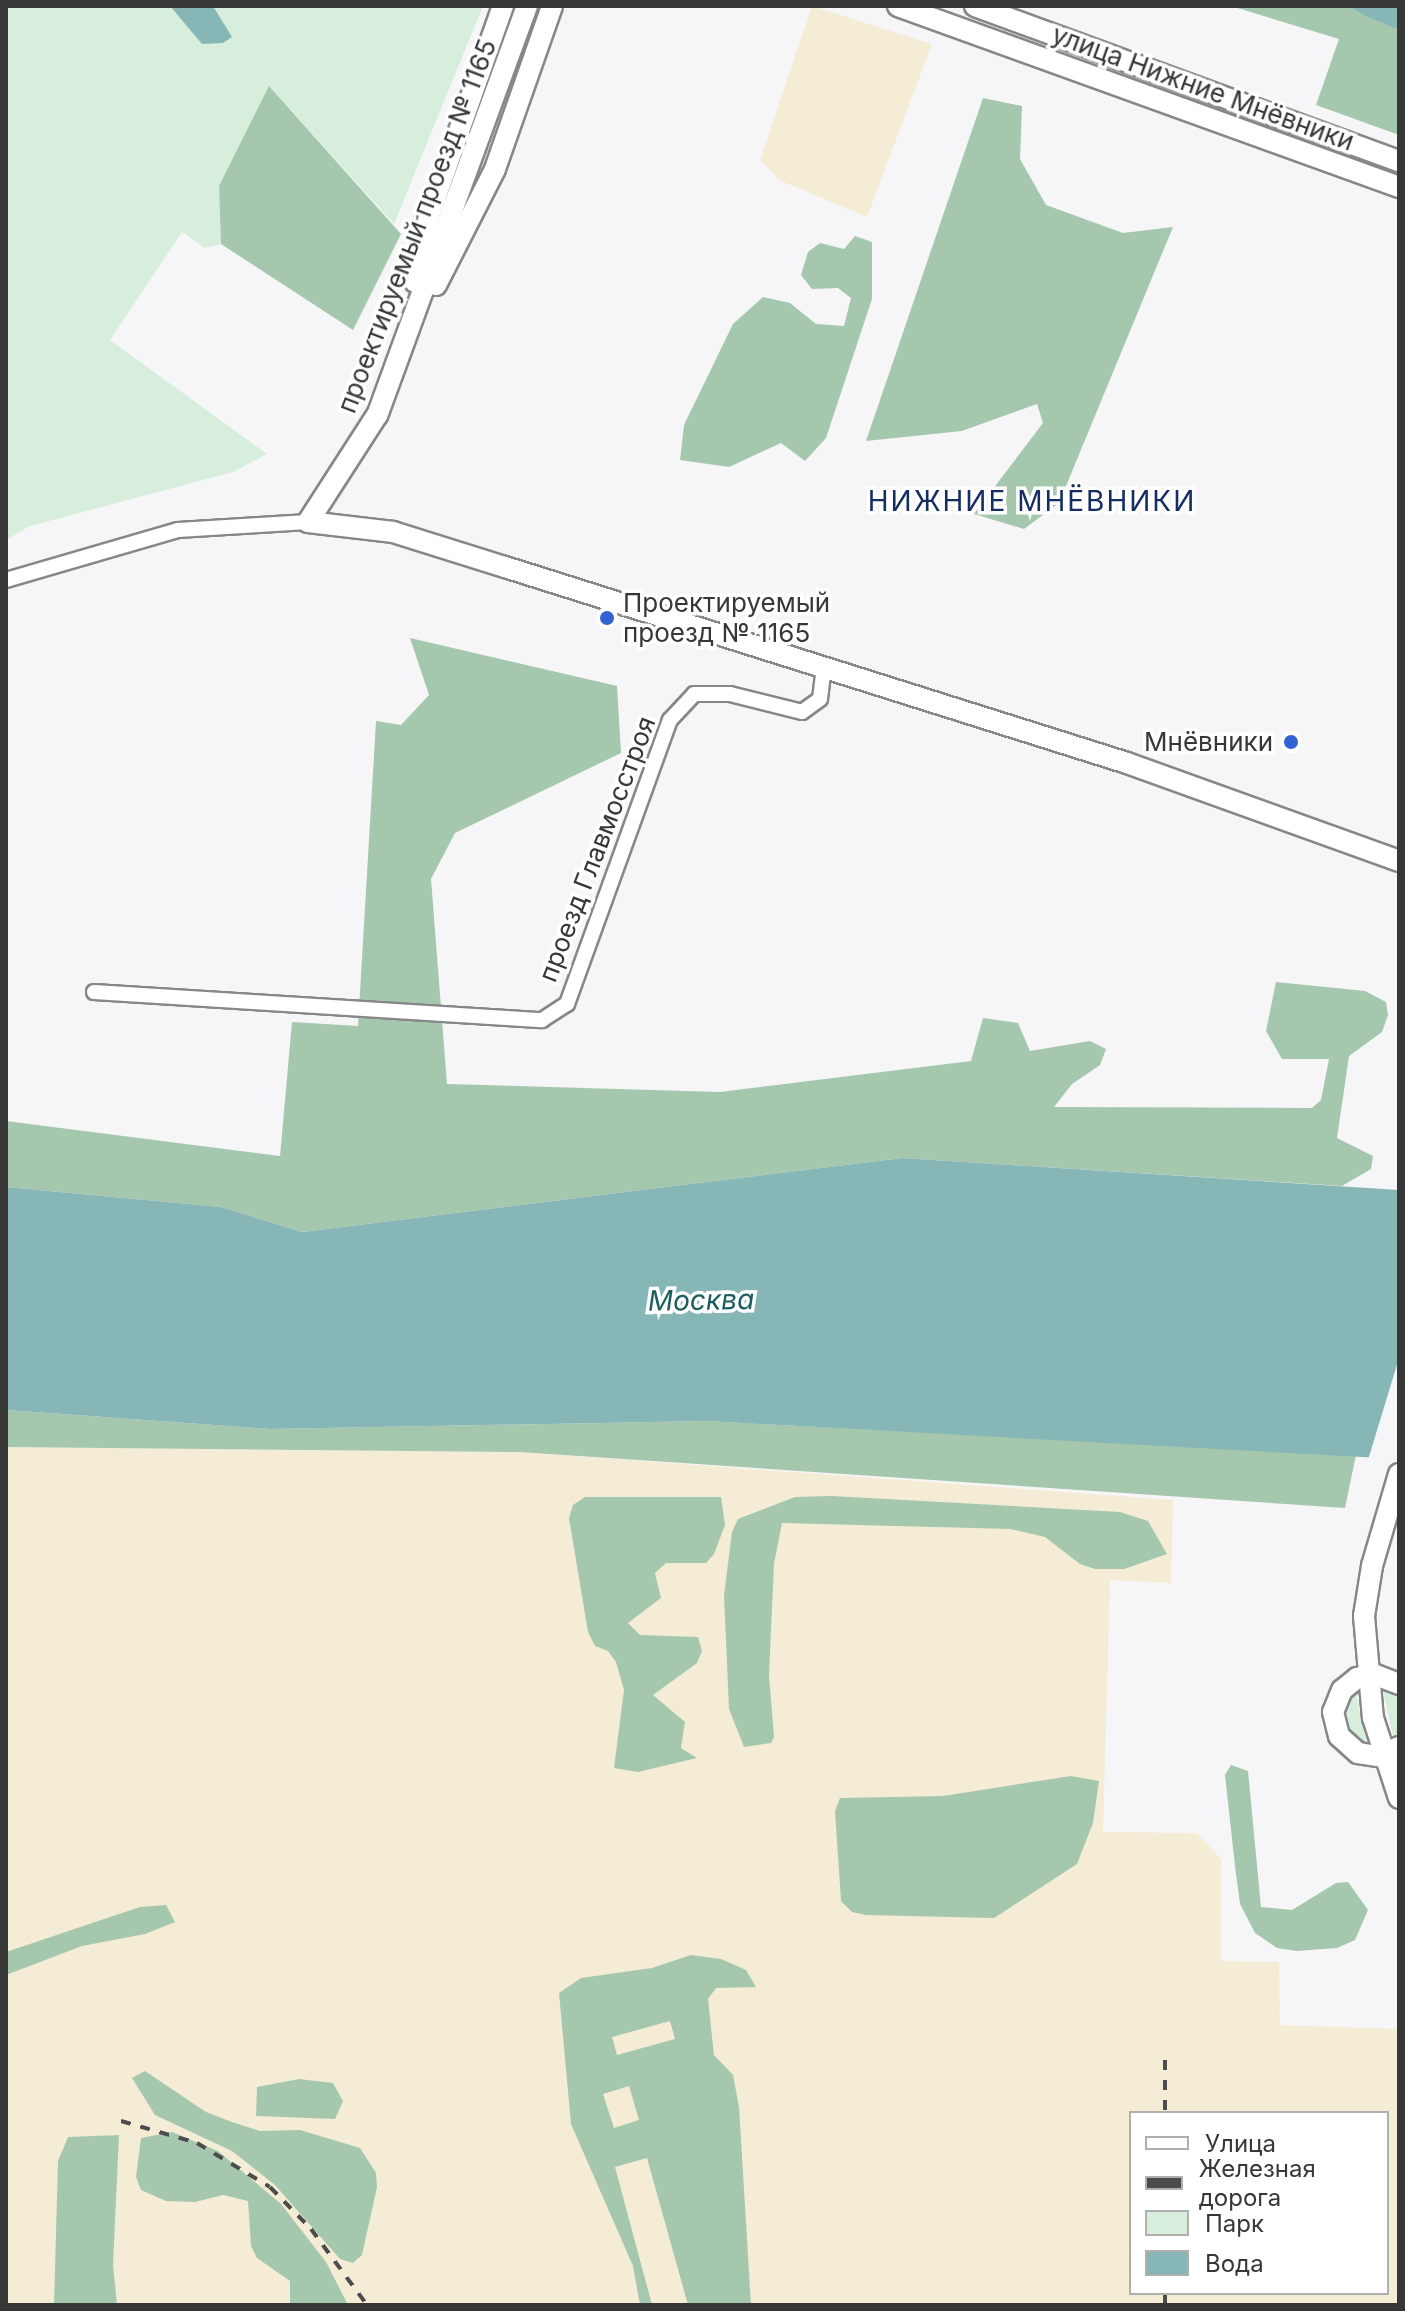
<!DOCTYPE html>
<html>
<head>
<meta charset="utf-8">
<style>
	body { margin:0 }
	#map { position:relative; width:1405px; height:2311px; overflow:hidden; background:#f6f6f8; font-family:Inter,sans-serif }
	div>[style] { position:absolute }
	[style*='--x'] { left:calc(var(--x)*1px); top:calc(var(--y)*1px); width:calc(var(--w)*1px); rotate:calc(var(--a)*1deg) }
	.industrial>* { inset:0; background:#f5ecd6 }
	.green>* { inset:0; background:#d7eedd }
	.forest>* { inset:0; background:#a5c7ae }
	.water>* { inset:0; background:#87b6b6 }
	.pier>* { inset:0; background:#f6f6f8 }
	.roads { filter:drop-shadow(2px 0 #878789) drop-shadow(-2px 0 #878789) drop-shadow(0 2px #878789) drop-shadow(0 -2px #878789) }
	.street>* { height:14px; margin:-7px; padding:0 7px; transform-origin:7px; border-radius:7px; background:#fff }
	.secondary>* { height:20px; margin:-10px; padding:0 10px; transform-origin:10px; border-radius:10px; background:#fff }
	.rail>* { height:4px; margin-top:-2px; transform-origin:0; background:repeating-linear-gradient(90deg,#4c4c4d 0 10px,transparent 0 20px) }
	.dots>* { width:22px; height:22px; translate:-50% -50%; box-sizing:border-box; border:4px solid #fff; border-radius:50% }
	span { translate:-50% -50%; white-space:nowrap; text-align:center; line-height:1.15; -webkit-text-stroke:7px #fff; paint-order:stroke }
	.street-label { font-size:26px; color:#373738 }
	.poi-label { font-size:26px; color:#373738 }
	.left { translate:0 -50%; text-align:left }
	.right { translate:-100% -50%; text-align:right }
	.neighbourhood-label { font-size:28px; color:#162d63; letter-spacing:2px }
	.water-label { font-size:28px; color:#1c5d5d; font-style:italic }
	.frame { position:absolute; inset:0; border:8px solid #373738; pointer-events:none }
	.legend { position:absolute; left:1129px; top:2111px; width:260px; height:184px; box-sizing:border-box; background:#fff; border:2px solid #afafaf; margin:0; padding:10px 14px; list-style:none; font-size:24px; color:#373738 }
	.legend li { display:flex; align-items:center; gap:16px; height:40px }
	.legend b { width:40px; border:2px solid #afafaf }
</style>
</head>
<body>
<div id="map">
	<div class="industrial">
		<i style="clip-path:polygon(812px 6px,932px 44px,867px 217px,779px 180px,760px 160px)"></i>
		<i style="clip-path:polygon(evenodd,6px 1447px,519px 1452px,1173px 1500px,1171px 1583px,1110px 1580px,1103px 1832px,1197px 1833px,1221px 1859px,1221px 1961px,1279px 1962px,1280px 2025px,1399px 2029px,1399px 2305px,6px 2305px,6px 1447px,1131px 2113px,1387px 2113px,1387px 2293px,1131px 2293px,1131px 2113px)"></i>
	</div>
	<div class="green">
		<i style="clip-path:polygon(6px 6px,483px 6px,394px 224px,270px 87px,219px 186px,221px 244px,205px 248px,182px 232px,110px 340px,267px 454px,233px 472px,30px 526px,6px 540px)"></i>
		<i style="clip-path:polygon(1381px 1683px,1399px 1695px,1399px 1736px,1394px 1741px)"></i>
		<i style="clip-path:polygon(1355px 1688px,1361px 1721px,1368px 1748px,1352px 1740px,1342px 1723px,1343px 1703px)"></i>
	</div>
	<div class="forest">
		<i style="clip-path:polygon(1231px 6px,1348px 6px,1399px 30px,1399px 135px,1316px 105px,1339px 39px)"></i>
		<i style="clip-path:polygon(269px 86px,401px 234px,353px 330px,221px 244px,219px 186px)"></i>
		<i style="clip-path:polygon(983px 98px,1022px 106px,1020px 159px,1046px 205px,1123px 233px,1173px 227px,1059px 503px,1024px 529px,974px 514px,1043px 423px,1037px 404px,962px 431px,866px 441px)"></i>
		<i style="clip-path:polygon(855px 236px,872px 242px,872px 299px,826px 438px,805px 461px,781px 443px,729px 467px,680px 460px,684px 425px,733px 324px,763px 297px,790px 303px,816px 324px,844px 326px,851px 298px,838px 288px,812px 289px,801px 275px,808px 252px,820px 243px,844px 249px)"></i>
		<i style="clip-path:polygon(410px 638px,617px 686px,621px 753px,455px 833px,431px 879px,447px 1084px,720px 1092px,971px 1061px,983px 1018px,1018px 1023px,1030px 1051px,1090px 1041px,1106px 1049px,1100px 1065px,1072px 1084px,1054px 1107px,1312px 1108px,1321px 1100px,1329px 1059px,1282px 1059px,1266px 1031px,1276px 982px,1365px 991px,1386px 1002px,1388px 1015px,1382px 1032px,1349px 1056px,1337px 1138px,1373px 1156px,1371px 1169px,1342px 1186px,902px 1158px,302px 1232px,221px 1207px,6px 1187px,6px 1121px,280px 1156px,292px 1022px,358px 1026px,376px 721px,401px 725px,429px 695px)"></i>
		<i style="clip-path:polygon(6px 1410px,270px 1429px,707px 1421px,1356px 1455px,1345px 1508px,519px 1452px,6px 1447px)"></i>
		<i style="clip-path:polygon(832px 1496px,1120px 1512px,1148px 1521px,1167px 1554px,1124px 1569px,1095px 1569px,1080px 1564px,1045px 1537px,1011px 1529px,782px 1523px,774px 1564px,769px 1675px,774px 1737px,771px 1743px,744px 1747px,729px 1709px,724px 1595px,732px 1532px,738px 1519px,795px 1497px)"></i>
		<i style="clip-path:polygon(585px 1497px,721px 1497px,725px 1525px,714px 1554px,706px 1563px,666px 1563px,655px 1573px,661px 1598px,628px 1623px,640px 1635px,698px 1637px,702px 1651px,697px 1663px,653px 1695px,685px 1722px,681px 1748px,697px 1758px,638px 1772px,614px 1768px,624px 1690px,616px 1662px,608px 1651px,595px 1646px,588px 1632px,569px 1518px,573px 1505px)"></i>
		<i style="clip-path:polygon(1231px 1765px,1248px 1771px,1261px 1907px,1292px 1910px,1336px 1883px,1348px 1882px,1368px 1910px,1355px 1940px,1337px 1948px,1297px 1951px,1277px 1948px,1255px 1933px,1240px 1904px,1235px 1866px,1225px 1775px)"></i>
		<i style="clip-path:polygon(1071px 1776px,1099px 1781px,1093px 1823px,1077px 1864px,994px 1918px,866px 1915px,852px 1912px,841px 1901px,835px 1811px,840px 1798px,943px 1796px)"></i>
		<i style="clip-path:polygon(166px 1905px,175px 1922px,145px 1934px,82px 1946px,6px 1975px,6px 1952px,140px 1907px)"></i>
		<i style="clip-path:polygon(evenodd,691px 1955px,721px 1959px,746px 1970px,756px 1987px,716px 1988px,708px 1999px,714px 2055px,733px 2075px,739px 2107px,751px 2305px,688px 2305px,647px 2158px,615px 2167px,652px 2305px,640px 2305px,633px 2266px,571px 2124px,559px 1993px,581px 1978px,652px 1968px,691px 1955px,670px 2021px,675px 2039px,617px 2055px,612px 2037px,670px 2021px,691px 1955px,629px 2086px,639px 2120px,614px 2128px,603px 2094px,629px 2086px)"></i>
		<i style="clip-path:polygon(145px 2071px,206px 2112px,232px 2122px,260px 2131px,300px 2130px,360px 2148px,376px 2173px,377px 2187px,362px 2255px,353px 2263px,340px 2259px,275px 2185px,232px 2151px,155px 2115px,132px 2078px)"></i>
		<i style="clip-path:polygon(299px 2079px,333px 2083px,343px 2101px,335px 2119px,256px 2116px,257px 2087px)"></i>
		<i style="clip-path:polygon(172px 2132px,218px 2151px,281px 2204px,326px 2262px,348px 2305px,290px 2305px,290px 2281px,257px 2258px,251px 2246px,248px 2201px,223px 2195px,195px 2202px,166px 2201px,141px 2190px,136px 2177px,141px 2138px)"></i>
		<i style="clip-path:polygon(119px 2135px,113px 2265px,117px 2305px,54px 2305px,58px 2161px,68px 2137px)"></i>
	</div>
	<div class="water">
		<i style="clip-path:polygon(170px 6px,213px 6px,232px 37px,223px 43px,202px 44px)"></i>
		<i style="clip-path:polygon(1348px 6px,1399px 6px,1399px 30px,1366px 16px)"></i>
		<i style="clip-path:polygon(902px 1158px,1399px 1190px,1399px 1459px,707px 1421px,270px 1429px,6px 1410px,6px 1187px,221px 1207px,302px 1232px)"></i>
	</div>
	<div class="pier">
		<i style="clip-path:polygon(1399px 1358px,1399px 1463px,1368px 1460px)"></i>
	</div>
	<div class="roads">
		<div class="street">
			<i style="--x:6;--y:580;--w:179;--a:-16.2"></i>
			<i style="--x:178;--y:530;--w:130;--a:-3.5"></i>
			<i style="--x:94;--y:992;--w:449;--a:3.6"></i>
			<i style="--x:542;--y:1020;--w:30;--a:-33"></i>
			<i style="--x:567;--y:1004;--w:302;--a:-70.1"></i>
			<i style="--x:670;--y:720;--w:35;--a:-47"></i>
			<i style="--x:694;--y:694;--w:36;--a:0"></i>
			<i style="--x:730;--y:694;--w:74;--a:14"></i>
			<i style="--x:802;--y:712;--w:22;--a:-36"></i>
			<i style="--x:820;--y:699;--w:33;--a:-83"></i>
		</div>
		<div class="secondary">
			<i style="--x:527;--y:6;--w:436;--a:110.1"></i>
			<i style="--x:377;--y:415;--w:127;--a:122.8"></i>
			<i style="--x:308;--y:522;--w:86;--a:6.7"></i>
			<i style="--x:393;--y:532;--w:117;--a:17.4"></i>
			<i style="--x:505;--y:567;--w:652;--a:17.49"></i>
			<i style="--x:1127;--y:763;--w:289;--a:19.8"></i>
			<i style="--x:898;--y:6;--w:533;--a:19.86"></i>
			<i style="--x:975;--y:6;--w:451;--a:20.1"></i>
			<i style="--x:415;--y:282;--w:67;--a:-78"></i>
			<i style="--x:429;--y:216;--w:223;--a:-70.6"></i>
			<i style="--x:436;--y:285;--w:130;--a:-63"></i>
			<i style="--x:495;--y:169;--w:173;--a:-70.7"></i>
			<i style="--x:1399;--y:1474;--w:96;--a:106.4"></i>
			<i style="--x:1372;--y:1566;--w:51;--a:99.1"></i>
			<i style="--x:1364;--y:1616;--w:102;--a:85"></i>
			<i style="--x:1373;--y:1718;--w:84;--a:72"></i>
			<i style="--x:1399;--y:1684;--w:26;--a:-159"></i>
			<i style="--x:1375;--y:1675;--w:18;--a:171"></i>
			<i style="--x:1357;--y:1678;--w:19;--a:141"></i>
			<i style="--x:1342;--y:1690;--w:24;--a:112"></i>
			<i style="--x:1333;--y:1712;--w:25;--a:76"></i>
			<i style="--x:1339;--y:1736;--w:25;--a:42"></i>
			<i style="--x:1358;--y:1753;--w:20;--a:9"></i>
			<i style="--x:1378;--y:1756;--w:23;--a:-23"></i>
		</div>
	</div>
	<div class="rail">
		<i style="--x:1165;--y:2060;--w:53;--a:90"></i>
		<i style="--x:121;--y:2121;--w:79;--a:16.1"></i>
		<i style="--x:197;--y:2143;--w:85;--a:31.1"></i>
		<i style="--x:270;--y:2187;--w:59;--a:45.7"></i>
		<i style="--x:311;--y:2229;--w:94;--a:53.6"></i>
		<i style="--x:1165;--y:2293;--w:12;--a:90"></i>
	</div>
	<div class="dots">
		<i style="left:607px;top:618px;background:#3362d2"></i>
		<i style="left:1291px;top:742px;background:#3362d2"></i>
	</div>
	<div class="street-label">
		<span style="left:1203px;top:88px;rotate:20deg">улица Нижние Мнёвники</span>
		<span style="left:417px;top:226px;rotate:-69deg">проектируемый проезд № 1165</span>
		<span style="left:597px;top:849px;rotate:-69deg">проезд Главмосстроя</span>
	</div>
	<div class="poi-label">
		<span class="left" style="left:623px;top:618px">Проектируемый<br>проезд № 1165</span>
		<span class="right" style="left:1273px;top:742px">Мнёвники</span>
	</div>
	<div class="neighbourhood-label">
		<span style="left:1032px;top:501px">НИЖНИЕ МНЁВНИКИ</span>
	</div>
	<div class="water-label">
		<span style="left:701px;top:1300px;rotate:-1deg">Москва</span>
	</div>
	<div class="frame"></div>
	<ul class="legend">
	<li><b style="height:10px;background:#fff"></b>Улица</li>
	<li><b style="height:10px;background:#4c4c4d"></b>Железная дорога</li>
	<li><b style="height:22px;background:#d7eedd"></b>Парк</li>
	<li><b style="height:22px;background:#87b6b6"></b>Вода</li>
	</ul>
</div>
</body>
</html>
